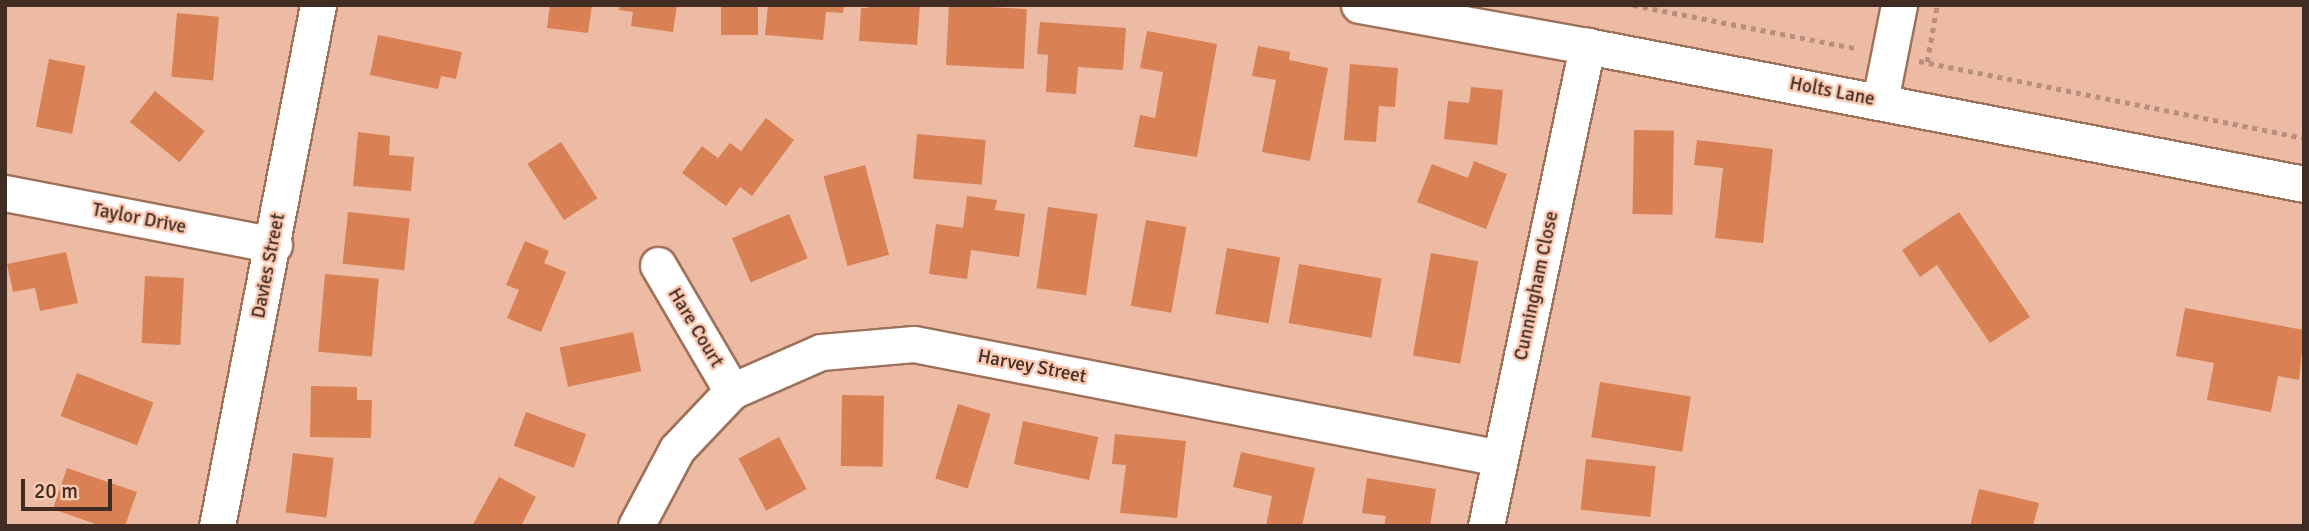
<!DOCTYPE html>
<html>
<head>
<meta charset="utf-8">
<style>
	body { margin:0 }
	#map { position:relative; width:2309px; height:531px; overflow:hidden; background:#edbba4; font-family:Signika,sans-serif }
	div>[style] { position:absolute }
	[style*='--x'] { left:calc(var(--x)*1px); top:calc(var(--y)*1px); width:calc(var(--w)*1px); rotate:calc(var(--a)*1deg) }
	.building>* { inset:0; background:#d98155; transform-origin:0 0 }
	.path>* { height:4.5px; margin-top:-2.25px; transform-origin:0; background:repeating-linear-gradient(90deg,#b78f7c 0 5px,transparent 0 10px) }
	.roads { filter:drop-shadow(2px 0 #9e715b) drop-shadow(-2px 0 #9e715b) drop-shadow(0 2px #9e715b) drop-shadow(0 -2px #9e715b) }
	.minor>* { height:35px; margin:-17.5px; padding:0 17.5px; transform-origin:17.5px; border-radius:17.5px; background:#fff }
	span { translate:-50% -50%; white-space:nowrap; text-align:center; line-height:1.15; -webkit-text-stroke:5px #fbc8b1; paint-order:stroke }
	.street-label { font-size:19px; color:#402c23 }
	.frame { position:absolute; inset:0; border:7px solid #402c23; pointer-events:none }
	.scale { position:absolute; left:21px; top:479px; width:91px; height:32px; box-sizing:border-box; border:4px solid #402c23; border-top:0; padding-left:9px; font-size:21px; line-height:24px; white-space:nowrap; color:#402c23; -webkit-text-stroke:5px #fbc8b1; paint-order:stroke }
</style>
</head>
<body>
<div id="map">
	<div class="building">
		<i style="clip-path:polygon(550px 5px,592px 5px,588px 33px,547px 28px)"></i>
		<i style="clip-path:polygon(620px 5px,677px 5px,673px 32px,631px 26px,633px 12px,619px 10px)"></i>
		<i style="left:721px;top:5px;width:37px;height:30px"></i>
		<i style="clip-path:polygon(768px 5px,844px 5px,843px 13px,826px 12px,823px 40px,765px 35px)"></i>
		<i style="clip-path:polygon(868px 5px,920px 5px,917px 45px,859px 41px,861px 8px,868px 8px)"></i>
		<i style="left:949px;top:5px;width:78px;height:60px;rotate:3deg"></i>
		<i style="left:177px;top:13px;width:42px;height:64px;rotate:5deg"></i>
		<i style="clip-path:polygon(1040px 22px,1126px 28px,1123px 70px,1078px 67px,1076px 94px,1046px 92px,1048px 55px,1037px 54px)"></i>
		<i style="clip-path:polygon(1147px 31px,1217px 44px,1197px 157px,1134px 147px,1140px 115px,1155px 118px,1163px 72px,1140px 68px)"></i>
		<i style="clip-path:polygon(378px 35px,462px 52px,456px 79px,441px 76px,438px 89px,370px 75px)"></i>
		<i style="clip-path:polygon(1258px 46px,1290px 52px,1289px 60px,1328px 68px,1310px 161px,1262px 152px,1276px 80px,1252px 76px)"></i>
		<i style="left:49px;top:59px;width:37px;height:69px;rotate:11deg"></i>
		<i style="clip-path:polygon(1350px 64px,1398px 68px,1395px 107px,1379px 106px,1376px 142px,1344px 140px)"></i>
		<i style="clip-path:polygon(1471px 87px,1503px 90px,1497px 145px,1444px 139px,1448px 101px,1469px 103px)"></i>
		<i style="left:155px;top:91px;width:64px;height:40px;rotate:39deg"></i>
		<i style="clip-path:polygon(766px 118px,794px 140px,752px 196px,740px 187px,726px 206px,682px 173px,702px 146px,718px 158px,730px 143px,741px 151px)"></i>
		<i style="left:1634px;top:130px;width:40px;height:84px;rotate:1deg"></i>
		<i style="clip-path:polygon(358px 132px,390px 136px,389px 155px,414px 157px,411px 191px,353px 186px)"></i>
		<i style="left:917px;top:134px;width:69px;height:45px;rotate:5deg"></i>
		<i style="clip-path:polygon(1697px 140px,1773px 149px,1763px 243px,1715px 238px,1723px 168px,1694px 165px)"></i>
		<i style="left:561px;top:142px;width:67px;height:40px;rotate:57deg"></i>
		<i style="clip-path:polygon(1474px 161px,1507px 174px,1486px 229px,1417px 202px,1432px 164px,1468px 178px)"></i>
		<i style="left:865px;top:165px;width:93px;height:43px;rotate:75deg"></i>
		<i style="clip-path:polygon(967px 196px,997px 200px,995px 210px,1025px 214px,1019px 257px,971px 250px,967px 279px,929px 274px,936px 224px,963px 228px)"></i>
		<i style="left:1048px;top:207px;width:50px;height:82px;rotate:8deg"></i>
		<i style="left:348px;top:212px;width:62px;height:52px;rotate:6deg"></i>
		<i style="clip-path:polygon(1959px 212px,2030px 317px,1990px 343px,1937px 265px,1920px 277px,1902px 250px)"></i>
		<i style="left:789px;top:214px;width:48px;height:62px;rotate:67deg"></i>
		<i style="left:1146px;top:220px;width:41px;height:87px;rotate:10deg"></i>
		<i style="clip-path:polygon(525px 241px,549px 251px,544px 263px,566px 272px,541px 332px,507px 318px,519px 290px,506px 285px)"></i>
		<i style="left:1227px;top:248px;width:54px;height:67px;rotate:10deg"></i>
		<i style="clip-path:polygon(66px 252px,78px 303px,40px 311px,35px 288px,13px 292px,7px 264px)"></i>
		<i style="left:1431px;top:253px;width:48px;height:104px;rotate:10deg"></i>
		<i style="left:1299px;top:264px;width:84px;height:60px;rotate:10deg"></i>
		<i style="left:325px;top:274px;width:54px;height:78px;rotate:5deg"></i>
		<i style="left:145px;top:276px;width:39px;height:67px;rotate:3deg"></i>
		<i style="clip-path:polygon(2185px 308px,2304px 330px,2299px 380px,2278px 376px,2271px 412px,2207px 400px,2214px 363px,2176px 356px)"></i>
		<i style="left:633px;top:332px;width:40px;height:75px;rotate:78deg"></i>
		<i style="left:77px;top:373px;width:82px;height:46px;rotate:21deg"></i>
		<i style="left:1600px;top:382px;width:92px;height:56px;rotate:9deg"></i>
		<i style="clip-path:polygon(311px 386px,357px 387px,357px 400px,372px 400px,371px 438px,310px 437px)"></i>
		<i style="left:842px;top:395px;width:42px;height:71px;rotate:1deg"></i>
		<i style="left:958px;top:404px;width:34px;height:78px;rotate:17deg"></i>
		<i style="left:526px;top:412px;width:64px;height:36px;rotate:20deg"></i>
		<i style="left:1023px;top:421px;width:77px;height:44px;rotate:12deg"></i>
		<i style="clip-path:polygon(1115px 434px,1186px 441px,1177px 518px,1120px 513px,1126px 465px,1112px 464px)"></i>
		<i style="left:779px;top:437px;width:59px;height:46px;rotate:62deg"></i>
		<i style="clip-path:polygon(1241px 452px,1315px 468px,1302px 526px,1266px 526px,1272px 496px,1233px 487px)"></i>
		<i style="left:293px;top:453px;width:41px;height:60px;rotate:7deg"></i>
		<i style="left:1586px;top:459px;width:70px;height:51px;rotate:6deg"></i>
		<i style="clip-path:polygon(67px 468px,137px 492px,125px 526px,101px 526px,53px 509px)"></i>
		<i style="clip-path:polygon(499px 477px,536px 497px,521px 526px,472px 526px)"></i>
		<i style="clip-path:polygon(1367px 478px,1436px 489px,1430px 526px,1384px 526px,1386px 516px,1362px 513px)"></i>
		<i style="clip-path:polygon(1979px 489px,2039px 503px,2033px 526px,1970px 526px)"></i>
	</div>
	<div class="path">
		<i style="--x:1633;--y:5;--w:230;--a:11"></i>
		<i style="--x:1919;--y:61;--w:393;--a:11.3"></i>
		<i style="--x:1927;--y:62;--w:58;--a:-80"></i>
	</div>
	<div class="roads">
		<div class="minor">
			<i style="--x:1359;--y:5;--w:232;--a:10.2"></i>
			<i style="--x:1587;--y:46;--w:730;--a:10.89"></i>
			<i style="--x:1880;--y:101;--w:98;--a:-78.8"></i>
			<i style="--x:5;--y:193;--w:274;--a:10.9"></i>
			<i style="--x:658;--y:265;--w:146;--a:59.6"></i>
			<i style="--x:217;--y:526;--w:531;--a:-79.03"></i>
			<i style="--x:636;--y:526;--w:87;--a:-62"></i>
			<i style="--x:677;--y:449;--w:80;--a:-46.5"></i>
			<i style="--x:732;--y:391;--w:97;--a:-23.7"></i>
			<i style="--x:821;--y:352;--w:93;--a:-4.9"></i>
			<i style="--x:914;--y:344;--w:597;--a:11.01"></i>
			<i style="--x:1486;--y:526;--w:491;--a:-78.1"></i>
		</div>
	</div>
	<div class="street-label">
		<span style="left:1832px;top:92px;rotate:11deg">Holts Lane</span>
		<span style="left:139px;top:219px;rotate:11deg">Taylor Drive</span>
		<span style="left:269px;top:266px;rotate:-79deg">Davies Street</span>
		<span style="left:1537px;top:286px;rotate:-78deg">Cunningham Close</span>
		<span style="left:695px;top:328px;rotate:59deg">Hare Court</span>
		<span style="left:1032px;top:367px;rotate:11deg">Harvey Street</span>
	</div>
	<div class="frame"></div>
	<div class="scale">20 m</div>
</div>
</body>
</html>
